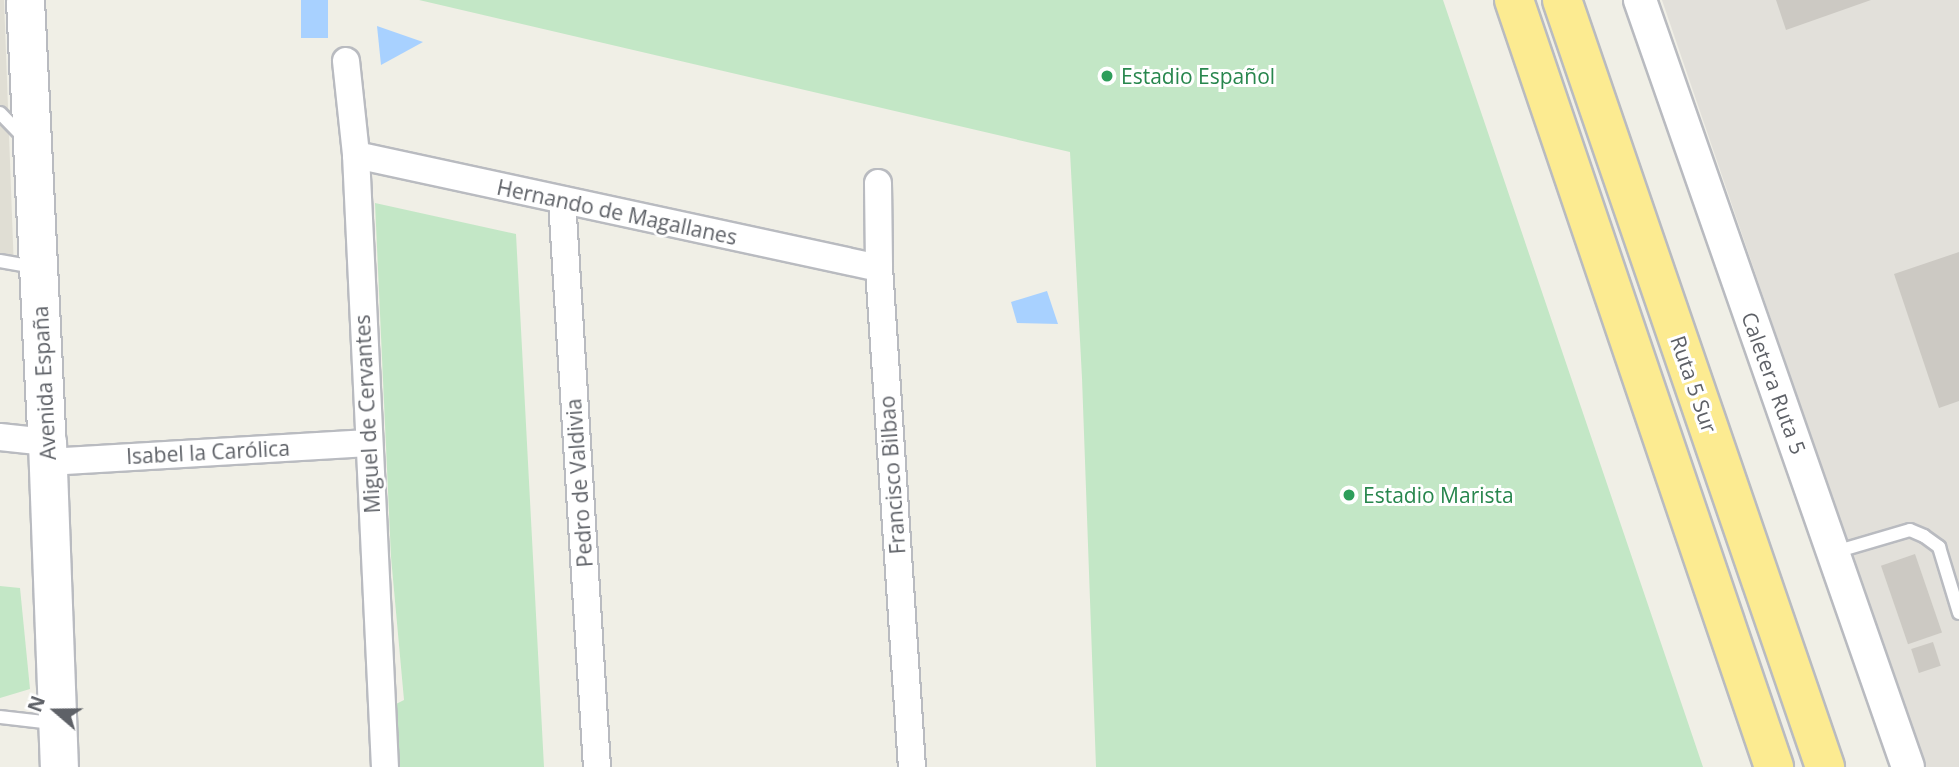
<!DOCTYPE html>
<html>
<head>
<meta charset="utf-8">
<style>
	body { margin:0 }
	#map { position:relative; width:1959px; height:767px; overflow:hidden; background:#f0efe6; font-family:"Open Sans",sans-serif }
	div>[style] { position:absolute }
	[style*='--x'] { left:calc(var(--x)*1px); top:calc(var(--y)*1px); width:calc(var(--w)*1px); rotate:calc(var(--a)*1deg) }
	.industrial>* { inset:0; background:#e2e0da }
	.education>* { inset:0; background:#e0ded4 }
	.green>* { inset:0; background:#c3e7c6 }
	.water>* { inset:0; background:#a8d1ff; transform-origin:0 0 }
	.building>* { inset:0; background:#ccc9c3; transform-origin:0 0 }
	.roads { filter:drop-shadow(2px 0 #b9bbc0) drop-shadow(-2px 0 #b9bbc0) drop-shadow(0 2px #b9bbc0) drop-shadow(0 -2px #b9bbc0) }
	.service>* { height:12px; margin:-6px; padding:0 6px; transform-origin:6px; border-radius:6px; background:#fff }
	.minor>* { height:26px; margin:-13px; padding:0 13px; transform-origin:13px; border-radius:13px; background:#fff }
	.tertiary>* { height:32px; margin:-16px; padding:0 16px; transform-origin:16px; border-radius:16px; background:#fff }
	.secondary>* { height:37px; margin:-18.5px; padding:0 18.5px; transform-origin:18.5px; border-radius:18.5px; background:#fff }
	.motorway>* { height:38px; margin:-19px; padding:0 19px; transform-origin:19px; border-radius:19px; background:#fceb91 }
	.dots>* { width:19px; height:19px; translate:-50% -50%; box-sizing:border-box; border:4px solid #fff; border-radius:50% }
	span { translate:-50% -50%; white-space:nowrap; text-align:center; line-height:1.15; -webkit-text-stroke:6px #fff; paint-order:stroke }
	.leisure-label { font-size:21px; color:#27864d }
	.left { translate:0 -50%; text-align:left }
	.street-label { font-size:21px; color:#5e6167 }
	.north { position:absolute; left:21px; top:676px; width:70px; height:70px; -webkit-text-stroke:5px #fff; paint-order:stroke; rotate:290deg; font-size:19px; font-weight:700; line-height:28px; text-align:center; color:#5e6167 }
	.north::after { content:''; display:block; margin:auto; width:24px; height:32px; background:#5e6167; clip-path:polygon(50% 0,100% 100%,50% 72%,0 100%) }
</style>
</head>
<body>
<div id="map">
	<div class="industrial">
		<i style="clip-path:polygon(1662px 0,1959px 0,1959px 767px,1924px 767px)"></i>
	</div>
	<div class="education">
		<i style="clip-path:polygon(0 0,4px 0,14px 270px,0 268px)"></i>
	</div>
	<div class="green">
		<i style="clip-path:polygon(419px 0,1443px 0,1703px 767px,1096px 767px,1082px 378px,1070px 152px)"></i>
		<i style="clip-path:polygon(375px 203px,516px 234px,544px 767px,393px 767px,388px 708px,404px 700px,391px 557px)"></i>
		<i style="clip-path:polygon(0 586px,20px 588px,30px 689px,0 698px)"></i>
	</div>
	<div class="water">
		<i style="left:301px;top:0;width:27px;height:38px"></i>
		<i style="clip-path:polygon(377px 26px,423px 42px,381px 65px)"></i>
		<i style="clip-path:polygon(1047px 291px,1058px 324px,1017px 323px,1011px 302px)"></i>
	</div>
	<div class="building">
		<i style="clip-path:polygon(1776px 0,1871px 0,1786px 30px)"></i>
		<i style="clip-path:polygon(1959px 252px,1959px 401px,1939px 408px,1894px 274px)"></i>
		<i style="left:1915px;top:554px;width:83px;height:36px;rotate:71deg"></i>
		<i style="left:1933px;top:642px;width:25px;height:23px;rotate:72deg"></i>
	</div>
	<div class="roads">
		<div class="service">
			<i style="--x:0;--y:113;--w:35;--a:46"></i>
			<i style="--x:0;--y:261;--w:36;--a:10"></i>
			<i style="--x:1835;--y:552;--w:78;--a:-16.3"></i>
			<i style="--x:1910;--y:530;--w:15;--a:23"></i>
			<i style="--x:1924;--y:536;--w:19;--a:36"></i>
			<i style="--x:1939;--y:547;--w:69;--a:73.1"></i>
			<i style="--x:0;--y:717;--w:53;--a:6.5"></i>
		</div>
		<div class="minor">
			<i style="--x:346;--y:61;--w:95;--a:83.9"></i>
			<i style="--x:356;--y:155;--w:613;--a:87.29"></i>
			<i style="--x:356;--y:155;--w:535;--a:12.19"></i>
			<i style="--x:878;--y:183;--w:85;--a:89.3"></i>
			<i style="--x:879;--y:268;--w:500;--a:86.22"></i>
			<i style="--x:562;--y:200;--w:568;--a:86.47"></i>
			<i style="--x:0;--y:437;--w:47;--a:6.1"></i>
			<i style="--x:48;--y:462;--w:321;--a:-3.4"></i>
		</div>
		<div class="tertiary">
			<i style="--x:1640;--y:0;--w:812;--a:70.74"></i>
		</div>
		<div class="secondary">
			<i style="--x:25;--y:0;--w:443;--a:87.2"></i>
			<i style="--x:47;--y:442;--w:325;--a:87.9"></i>
		</div>
		<div class="motorway">
			<i style="--x:1514;--y:0;--w:810;--a:71.27"></i>
			<i style="--x:1562;--y:0;--w:811;--a:71.07"></i>
		</div>
	</div>
	<div class="dots">
		<i style="left:1107px;top:76px;background:#2e9e5b"></i>
		<i style="left:1349px;top:495px;background:#2e9e5b"></i>
	</div>
	<div class="leisure-label">
		<span class="left" style="left:1121px;top:76px">Estadio Español</span>
		<span class="left" style="left:1363px;top:495px">Estadio Marista</span>
	</div>
	<div class="street-label">
		<span style="left:617px;top:212px;rotate:12deg">Hernando de Magallanes</span>
		<span style="left:44px;top:383px;rotate:-93deg">Avenida España</span>
		<span style="left:1774px;top:383px;rotate:70deg">Caletera Ruta 5</span>
		<span style="left:1694px;top:384px;rotate:71deg">Ruta 5 Sur</span>
		<span style="left:367px;top:414px;rotate:-93deg">Miguel de Cervantes</span>
		<span style="left:208px;top:452px;rotate:-3deg">Isabel la Carólica</span>
		<span style="left:892px;top:475px;rotate:-94deg">Francisco Bilbao</span>
		<span style="left:579px;top:483px;rotate:-94deg">Pedro de Valdivia</span>
	</div>
	<div class="north">N</div>
</div>
</body>
</html>
